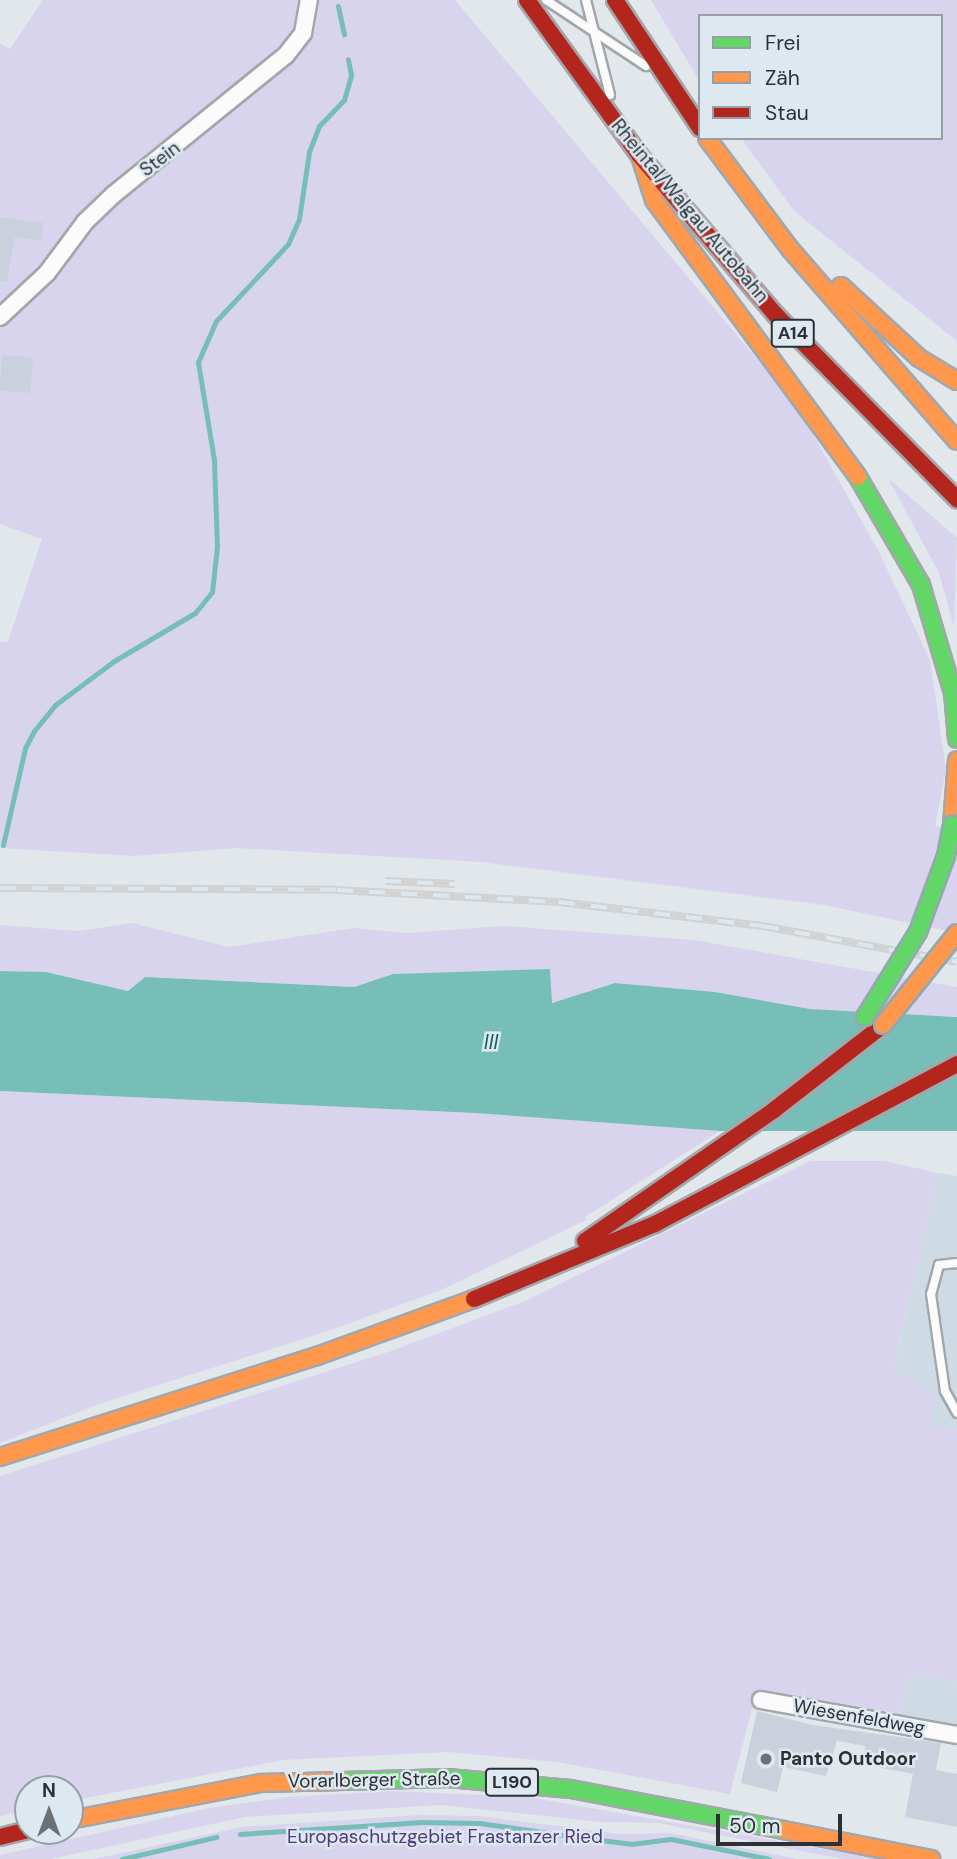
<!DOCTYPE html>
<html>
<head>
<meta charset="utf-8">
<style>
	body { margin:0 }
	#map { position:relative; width:957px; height:1859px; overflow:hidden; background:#e2e7ec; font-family:"DM Sans",sans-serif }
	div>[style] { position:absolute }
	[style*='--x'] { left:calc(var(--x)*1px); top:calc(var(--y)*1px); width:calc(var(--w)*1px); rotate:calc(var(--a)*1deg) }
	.built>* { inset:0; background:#cfdbe4 }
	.green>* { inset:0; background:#d8d4ee }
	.water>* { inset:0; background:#78beb8 }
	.stream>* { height:5px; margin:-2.5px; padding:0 2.5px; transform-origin:2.5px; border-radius:2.5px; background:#78beb8 }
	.building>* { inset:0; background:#cbd1dc; transform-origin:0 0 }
	.roads { filter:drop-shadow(2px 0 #a3a7ab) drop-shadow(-2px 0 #a3a7ab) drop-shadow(0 2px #a3a7ab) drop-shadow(0 -2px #a3a7ab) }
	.lane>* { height:8px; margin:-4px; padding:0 4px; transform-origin:4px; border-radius:4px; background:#fbfbfc }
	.street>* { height:16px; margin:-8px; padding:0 8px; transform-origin:8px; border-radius:8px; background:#fbfbfc }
	.fast>* { height:16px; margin:-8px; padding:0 8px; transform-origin:8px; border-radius:8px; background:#63d668 }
	.slow>* { height:16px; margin:-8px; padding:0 8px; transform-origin:8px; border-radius:8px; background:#ff974d }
	.jam>* { height:16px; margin:-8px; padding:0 8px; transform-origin:8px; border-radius:8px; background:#b3261e }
	.rail>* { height:8px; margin-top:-4px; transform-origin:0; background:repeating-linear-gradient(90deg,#dde8f1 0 16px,#d0d2d3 0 32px); box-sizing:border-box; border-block:2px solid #d0d2d3 }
	.bridges { filter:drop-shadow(2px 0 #93a8ae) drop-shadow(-2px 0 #93a8ae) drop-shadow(0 2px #93a8ae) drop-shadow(0 -2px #93a8ae) }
	.fast-bridge>* { height:16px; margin:-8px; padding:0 8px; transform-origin:8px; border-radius:8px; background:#63d668 }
	.slow-bridge>* { height:16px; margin:-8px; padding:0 8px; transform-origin:8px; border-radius:8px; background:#ff974d }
	.dots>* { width:19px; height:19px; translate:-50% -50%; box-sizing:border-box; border:4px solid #dde8f1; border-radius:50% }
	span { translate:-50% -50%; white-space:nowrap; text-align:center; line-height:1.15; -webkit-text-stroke:5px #dde8f1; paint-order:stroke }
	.shield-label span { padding:2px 5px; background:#dde8f1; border:2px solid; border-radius:5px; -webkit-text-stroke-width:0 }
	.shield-label { font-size:18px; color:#2d3135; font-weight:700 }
	.street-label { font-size:19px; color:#2d3135 }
	.poi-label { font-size:19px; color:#2d3135; font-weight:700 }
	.left { translate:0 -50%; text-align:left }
	.park-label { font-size:19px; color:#513784 }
	.water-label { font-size:21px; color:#15655d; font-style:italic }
	.legend { position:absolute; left:698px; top:14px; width:245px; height:126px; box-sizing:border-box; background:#dde8f1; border:2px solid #979fa6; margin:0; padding:9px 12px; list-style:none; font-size:21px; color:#2d3135 }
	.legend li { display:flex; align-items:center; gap:14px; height:35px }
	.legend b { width:35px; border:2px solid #979fa6 }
	.north { position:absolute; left:14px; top:1775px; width:70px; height:70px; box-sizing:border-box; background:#dde8f1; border:2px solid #979fa6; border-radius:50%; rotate:0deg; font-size:19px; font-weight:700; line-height:28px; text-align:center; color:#2d3135 }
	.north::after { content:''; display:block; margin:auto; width:24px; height:32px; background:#6c7175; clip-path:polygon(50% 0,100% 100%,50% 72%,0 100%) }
	.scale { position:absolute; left:716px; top:1814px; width:126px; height:32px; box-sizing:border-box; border:4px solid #2d3135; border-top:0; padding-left:9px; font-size:21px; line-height:24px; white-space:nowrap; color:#2d3135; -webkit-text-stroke:5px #dde8f1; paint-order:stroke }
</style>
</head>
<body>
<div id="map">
	<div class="built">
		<i style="clip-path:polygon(938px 1173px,957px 1176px,957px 1430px,930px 1425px,893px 1370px)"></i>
		<i style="clip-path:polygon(910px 1673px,957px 1682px,957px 1730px,898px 1718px)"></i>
	</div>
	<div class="green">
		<i style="clip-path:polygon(43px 0,455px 0,798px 408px,878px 550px,930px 660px,946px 769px,935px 826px,957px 830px,957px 933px,824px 905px,481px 862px,236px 848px,135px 856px,0 848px,0 641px,8px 642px,42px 539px,0 524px,0 44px,10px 49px)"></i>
		<i style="clip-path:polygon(651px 0,957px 0,957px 341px,794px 211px,741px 138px,941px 138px,941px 16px,700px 16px,700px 82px)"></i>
		<i style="clip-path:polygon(888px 478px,957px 538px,954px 627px,939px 573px)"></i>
		<i style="clip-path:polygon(132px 923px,229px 947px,354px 928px,407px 933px,503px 926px,694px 940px,957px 987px,957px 1017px,810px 1009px,715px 992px,615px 983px,551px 1003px,550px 969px,393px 974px,354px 987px,145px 977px,128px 991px,46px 972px,0 971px,0 925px,79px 931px)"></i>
		<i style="clip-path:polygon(0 1091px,475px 1113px,720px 1131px,585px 1217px,586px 1220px,441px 1290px,325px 1332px,99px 1404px,0 1443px)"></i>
		<i style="clip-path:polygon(810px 1161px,885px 1161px,938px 1173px,893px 1369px,936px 1394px,931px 1425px,957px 1430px,957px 1682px,910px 1673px,898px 1718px,756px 1693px,730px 1794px,557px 1762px,448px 1752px,283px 1760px,70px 1801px,70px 1789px,28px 1789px,28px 1810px,0 1816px,0 1476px,391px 1351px,525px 1301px)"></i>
		<i style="clip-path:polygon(392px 1791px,529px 1797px,880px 1859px,842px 1859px,659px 1823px,601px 1822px,441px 1805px,245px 1817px,51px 1859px,0 1859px,0 1855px,209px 1808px,288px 1797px)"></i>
		<i style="clip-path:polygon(419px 1815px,479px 1816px,620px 1834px,670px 1833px,797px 1859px,94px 1859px,242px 1827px)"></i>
	</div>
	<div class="water">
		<i style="clip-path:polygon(550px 969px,552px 1003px,615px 983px,715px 992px,810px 1009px,957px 1017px,957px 1131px,720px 1131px,475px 1113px,0 1091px,0 971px,46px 972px,128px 991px,145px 977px,354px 987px,393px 974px)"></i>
	</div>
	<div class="stream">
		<i style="--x:338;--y:6;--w:29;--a:78"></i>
		<i style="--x:3;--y:845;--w:99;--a:-77.2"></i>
		<i style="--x:25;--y:748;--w:19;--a:-62"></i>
		<i style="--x:34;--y:731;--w:33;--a:-51"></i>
		<i style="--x:55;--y:705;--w:74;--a:-36.7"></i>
		<i style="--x:114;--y:661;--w:94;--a:-30.7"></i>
		<i style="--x:195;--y:613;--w:27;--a:-51"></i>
		<i style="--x:212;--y:592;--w:45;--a:-83.7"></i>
		<i style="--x:217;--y:547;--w:87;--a:-92"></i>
		<i style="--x:214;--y:460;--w:99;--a:-99.3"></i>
		<i style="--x:198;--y:362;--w:45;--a:-66.3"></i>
		<i style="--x:216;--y:321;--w:105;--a:-46.9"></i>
		<i style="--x:288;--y:244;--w:27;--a:-66"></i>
		<i style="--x:299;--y:219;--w:68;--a:-81.5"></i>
		<i style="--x:309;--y:152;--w:28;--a:-69"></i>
		<i style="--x:319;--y:126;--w:36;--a:-46"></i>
		<i style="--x:344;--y:100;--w:26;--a:-74"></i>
		<i style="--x:351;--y:75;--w:16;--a:-101"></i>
		<i style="--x:240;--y:1834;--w:179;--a:-3.8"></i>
		<i style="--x:419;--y:1822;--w:60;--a:1"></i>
		<i style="--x:479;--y:1823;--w:92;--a:8.1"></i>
		<i style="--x:592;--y:1839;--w:39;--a:7"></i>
		<i style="--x:631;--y:1844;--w:40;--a:-7.1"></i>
		<i style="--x:671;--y:1839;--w:100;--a:11.5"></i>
		<i style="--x:122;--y:1859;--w:97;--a:-13.2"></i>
	</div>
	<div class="building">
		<i style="clip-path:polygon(0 217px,44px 223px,41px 241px,15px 237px,7px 281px,0 281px)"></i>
		<i style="left:2px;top:355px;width:31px;height:36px;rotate:4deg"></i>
		<i style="clip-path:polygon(757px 1711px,813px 1725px,941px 1743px,936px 1770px,957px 1774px,957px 1827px,905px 1817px,913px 1774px,862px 1764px,865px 1746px,837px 1741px,826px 1776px,783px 1767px,777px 1792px,741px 1783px)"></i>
	</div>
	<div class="roads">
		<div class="lane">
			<i style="--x:546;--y:0;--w:120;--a:33.4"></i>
			<i style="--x:586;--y:0;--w:98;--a:75.8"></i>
			<i style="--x:957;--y:1263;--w:18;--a:174"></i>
			<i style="--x:939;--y:1265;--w:30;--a:105"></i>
			<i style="--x:931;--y:1294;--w:98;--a:81.8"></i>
			<i style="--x:945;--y:1391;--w:25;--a:61"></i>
		</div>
		<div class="street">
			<i style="--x:0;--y:317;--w:64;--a:-43.1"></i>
			<i style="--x:47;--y:273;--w:64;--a:-53.3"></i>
			<i style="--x:85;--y:222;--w:39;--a:-44"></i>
			<i style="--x:113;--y:195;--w:223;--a:-39"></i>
			<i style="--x:286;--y:55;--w:28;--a:-52"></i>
			<i style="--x:303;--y:33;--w:34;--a:-80"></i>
			<i style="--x:761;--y:1700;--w:199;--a:10.1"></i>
		</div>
		<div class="fast">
			<i style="--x:858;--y:477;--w:125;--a:59.7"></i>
			<i style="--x:921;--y:585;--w:113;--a:73.5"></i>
			<i style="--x:953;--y:693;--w:46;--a:85"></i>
			<i style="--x:343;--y:1781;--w:105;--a:-1.6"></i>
			<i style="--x:448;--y:1778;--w:123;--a:5.1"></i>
			<i style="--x:571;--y:1789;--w:216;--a:10.9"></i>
		</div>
		<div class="slow">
			<i style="--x:707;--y:138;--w:139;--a:53.2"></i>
			<i style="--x:790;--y:249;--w:254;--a:49"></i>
			<i style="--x:640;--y:156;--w:46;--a:72.3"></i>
			<i style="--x:654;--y:200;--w:344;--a:53.6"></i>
			<i style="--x:841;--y:286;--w:106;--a:42.7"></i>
			<i style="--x:919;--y:358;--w:44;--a:31.2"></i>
			<i style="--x:952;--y:825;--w:65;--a:-85.6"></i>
			<i style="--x:0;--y:1457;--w:333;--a:-17.7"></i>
			<i style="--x:317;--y:1356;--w:167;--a:-20"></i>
			<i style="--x:70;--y:1820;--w:195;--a:-11"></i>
			<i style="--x:261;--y:1783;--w:82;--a:-1.4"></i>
			<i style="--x:783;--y:1830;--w:151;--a:11.1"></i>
		</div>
		<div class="jam">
			<i style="--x:527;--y:0;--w:193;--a:54.1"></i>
			<i style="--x:640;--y:156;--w:208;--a:49.5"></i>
			<i style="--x:775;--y:314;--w:260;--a:45.5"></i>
			<i style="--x:615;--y:0;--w:154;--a:56.4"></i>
			<i style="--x:585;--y:1241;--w:230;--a:-34.7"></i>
			<i style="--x:774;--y:1110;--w:138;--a:-37.9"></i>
			<i style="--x:474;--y:1299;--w:196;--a:-22.5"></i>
			<i style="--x:655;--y:1224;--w:342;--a:-27.9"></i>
			<i style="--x:0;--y:1837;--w:29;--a:-14"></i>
		</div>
	</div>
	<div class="rail">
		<i style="--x:385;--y:881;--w:70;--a:2.5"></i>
		<i style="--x:0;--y:888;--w:337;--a:0.3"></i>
		<i style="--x:337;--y:890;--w:222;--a:3.1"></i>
		<i style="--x:559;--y:902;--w:205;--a:6.7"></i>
		<i style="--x:763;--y:926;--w:197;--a:10.5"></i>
	</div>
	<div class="bridges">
		<div class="fast-bridge">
			<i style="--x:865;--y:1017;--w:100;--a:-58.1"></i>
			<i style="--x:918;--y:932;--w:81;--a:-69.8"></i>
			<i style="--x:946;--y:856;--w:32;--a:-79"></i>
		</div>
		<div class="slow-bridge">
			<i style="--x:883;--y:1025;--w:118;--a:-51.2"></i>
		</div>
	</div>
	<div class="dots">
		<i style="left:766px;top:1759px;background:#6c7175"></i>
	</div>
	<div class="shield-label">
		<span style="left:793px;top:333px">A14</span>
		<span style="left:512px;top:1782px">L190</span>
	</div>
	<div class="street-label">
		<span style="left:160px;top:159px;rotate:-37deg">Stein</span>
		<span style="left:690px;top:211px;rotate:50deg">Rheintal/Walgau Autobahn</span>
		<span style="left:859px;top:1717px;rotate:10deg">Wiesenfeldweg</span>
		<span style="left:374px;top:1780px;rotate:-1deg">Vorarlberger Straße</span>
	</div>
	<div class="poi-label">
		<span class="left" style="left:780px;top:1759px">Panto Outdoor</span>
	</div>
	<div class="park-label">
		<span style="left:445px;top:1837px">Europaschutzgebiet Frastanzer Ried</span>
	</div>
	<div class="water-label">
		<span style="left:491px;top:1042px">Ill</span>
	</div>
	<ul class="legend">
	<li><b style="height:9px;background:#63d668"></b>Frei</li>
	<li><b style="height:9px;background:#ff974d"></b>Zäh</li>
	<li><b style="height:9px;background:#b3261e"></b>Stau</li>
	</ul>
	<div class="north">N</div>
	<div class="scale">50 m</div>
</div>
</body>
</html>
